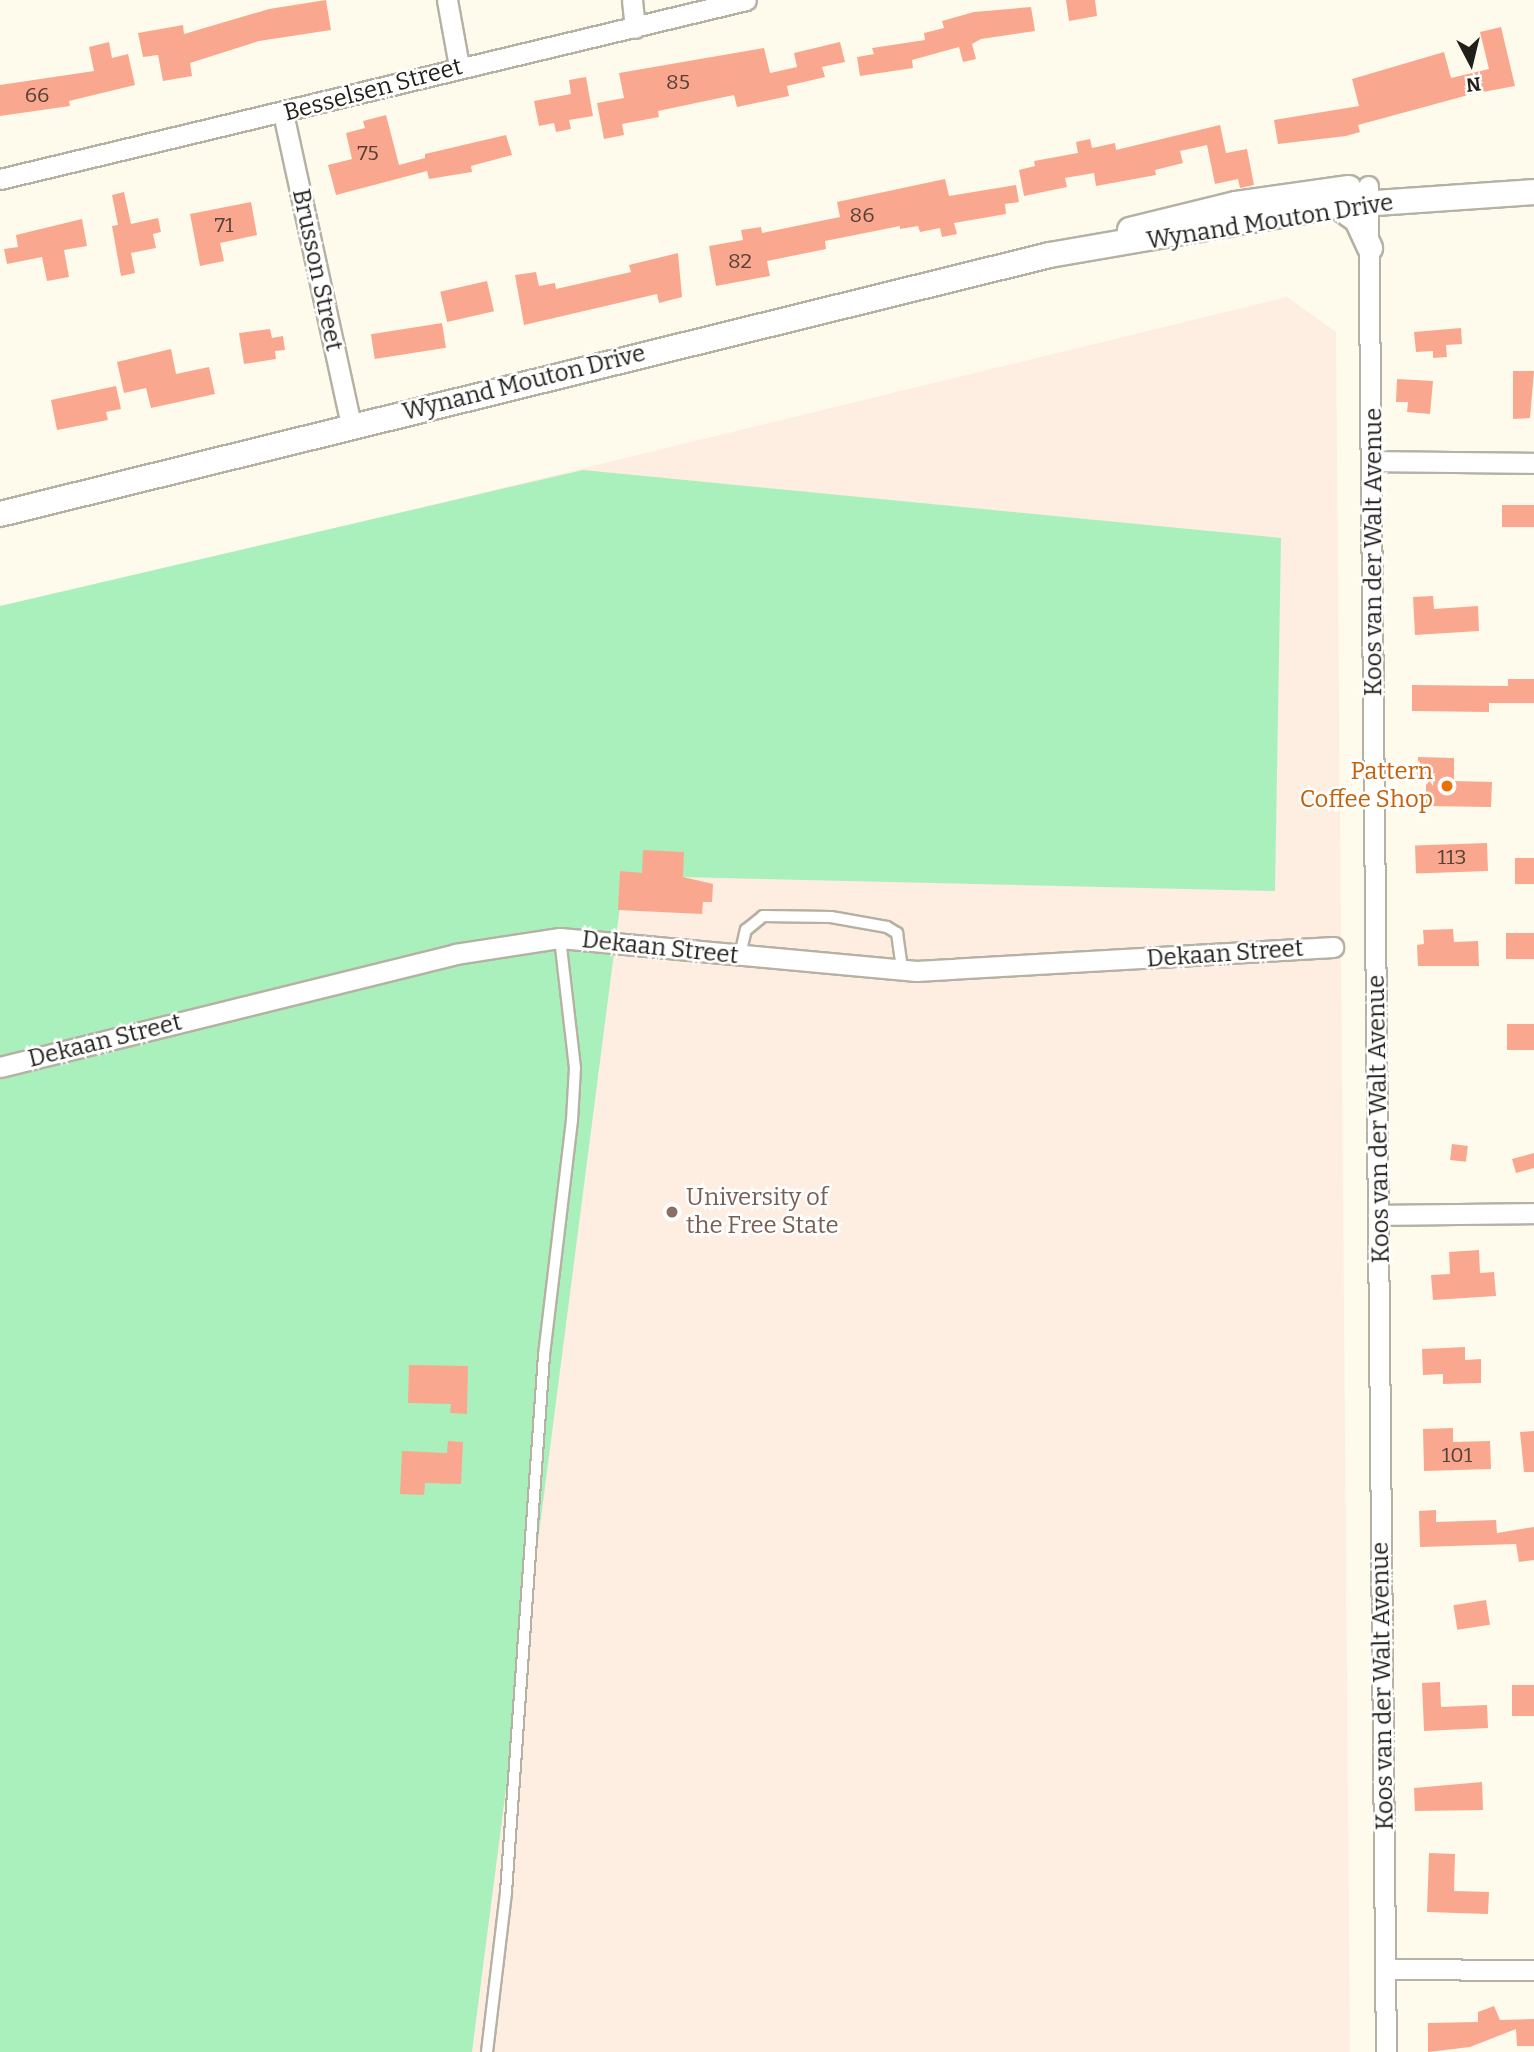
<!DOCTYPE html>
<html>
<head>
<meta charset="utf-8">
<style>
	body { margin:0 }
	#map { position:relative; width:1534px; height:2052px; overflow:hidden; background:#fffbec; font-family:Bitter,serif }
	div>[style] { position:absolute }
	[style*='--x'] { left:calc(var(--x)*1px); top:calc(var(--y)*1px); width:calc(var(--w)*1px); rotate:calc(var(--a)*1deg) }
	.education>* { inset:0; background:#feede1 }
	.green>* { inset:0; background:#aaf0bc }
	.building>* { inset:0; background:#f9a88f; transform-origin:0 0 }
	.roads { filter:drop-shadow(2px 0 #b5b1a3) drop-shadow(-2px 0 #b5b1a3) drop-shadow(0 2px #b5b1a3) drop-shadow(0 -2px #b5b1a3) }
	.service>* { height:10px; margin:-5px; padding:0 5px; transform-origin:5px; border-radius:5px; background:#fff }
	.minor>* { height:19px; margin:-9.5px; padding:0 9.5px; transform-origin:9.5px; border-radius:9.5px; background:#fff }
	.tertiary>* { height:24px; margin:-12px; padding:0 12px; transform-origin:12px; border-radius:12px; background:#fff }
	.dots>* { width:19px; height:19px; translate:-50% -50%; box-sizing:border-box; border:4px solid #fff; border-radius:50% }
	span { translate:-50% -50%; white-space:nowrap; text-align:center; line-height:1.15; -webkit-text-stroke:5px #fff; paint-order:stroke }
	.number-label { font-size:21px; color:#574137 }
	.number-label span { -webkit-text-stroke-width:0 }
	.street-label { font-size:24px; color:#211f1a }
	.food-label { font-size:24px; color:#c56008 }
	.right { translate:-100% -50%; text-align:right }
	.education-label { font-size:24px; color:#785e54 }
	.left { translate:0 -50%; text-align:left }
	.north { position:absolute; left:1436px; top:28px; width:70px; height:70px; -webkit-text-stroke:5px #fff; paint-order:stroke; rotate:173deg; font-size:19px; font-weight:700; line-height:28px; text-align:center; color:#211f1a }
	.north::after { content:''; display:block; margin:auto; width:24px; height:32px; background:#211f1a; clip-path:polygon(50% 0,100% 100%,50% 72%,0 100%) }
</style>
</head>
<body>
<div id="map">
	<div class="education">
		<i style="clip-path:polygon(1287px 297px,1336px 332px,1350px 2052px,0 2052px,0 610px)"></i>
	</div>
	<div class="green">
		<i style="clip-path:polygon(583px 470px,1281px 538px,1275px 891px,677px 877px,622px 891px,472px 2052px,0 2052px,0 606px)"></i>
	</div>
	<div class="building">
		<i style="clip-path:polygon(326px 0,331px 30px,259px 41px,190px 63px,192px 76px,163px 81px,158px 55px,143px 57px,138px 33px,183px 25px,184px 34px,269px 9px)"></i>
		<i style="clip-path:polygon(1066px 0,1095px 0,1097px 16px,1069px 21px)"></i>
		<i style="clip-path:polygon(1031px 7px,1035px 31px,981px 39px,972px 44px,976px 59px,963px 62px,959px 47px,912px 60px,913px 68px,860px 76px,857px 57px,874px 54px,872px 48px,925px 40px,924px 33px,944px 28px,942px 21px,974px 12px)"></i>
		<i style="clip-path:polygon(1501px 27px,1515px 86px,1472px 94px,1358px 125px,1360px 132px,1346px 136px,1278px 144px,1274px 120px,1359px 106px,1352px 79px,1444px 52px,1451px 78px,1489px 69px,1480px 32px)"></i>
		<i style="clip-path:polygon(109px 42px,112px 58px,128px 54px,135px 85px,69px 101px,70px 106px,0 116px,0 85px,94px 71px,89px 47px)"></i>
		<i style="clip-path:polygon(840px 42px,845px 62px,822px 67px,825px 77px,787px 86px,789px 96px,737px 107px,734px 95px,658px 111px,659px 117px,622px 124px,624px 135px,604px 139px,597px 103px,624px 98px,619px 73px,764px 48px,770px 73px,797px 67px,794px 53px)"></i>
		<i style="clip-path:polygon(586px 77px,593px 116px,569px 120px,571px 129px,556px 132px,554px 123px,539px 126px,534px 101px,571px 94px,569px 80px)"></i>
		<i style="clip-path:polygon(386px 115px,399px 165px,425px 158px,425px 154px,506px 135px,512px 155px,471px 166px,472px 172px,429px 179px,427px 171px,336px 195px,328px 165px,352px 159px,346px 133px,365px 128px,363px 121px)"></i>
		<i style="clip-path:polygon(1220px 125px,1226px 153px,1247px 149px,1254px 185px,1240px 188px,1238px 179px,1215px 184px,1207px 145px,1180px 151px,1183px 163px,1155px 170px,1156px 175px,1096px 186px,1094px 173px,1065px 178px,1067px 187px,1024px 196px,1019px 170px,1035px 166px,1034px 161px,1078px 153px,1076px 142px,1090px 139px,1092px 148px,1115px 143px,1116px 150px)"></i>
		<i style="clip-path:polygon(945px 179px,949px 196px,1016px 185px,1019px 202px,1005px 204px,1006px 214px,954px 223px,957px 234px,942px 237px,940px 228px,920px 232px,918px 226px,900px 229px,900px 226px,825px 241px,826px 249px,767px 261px,770px 276px,716px 286px,709px 246px,743px 240px,741px 230px,761px 227px,762px 233px,840px 217px,837px 202px)"></i>
		<i style="clip-path:polygon(124px 192px,131px 224px,158px 218px,161px 232px,153px 234px,156px 248px,131px 253px,135px 273px,121px 276px,112px 226px,118px 225px,112px 195px)"></i>
		<i style="clip-path:polygon(251px 202px,257px 235px,220px 243px,224px 261px,200px 266px,190px 214px)"></i>
		<i style="clip-path:polygon(82px 219px,87px 246px,64px 250px,69px 277px,47px 281px,42px 257px,7px 264px,4px 249px,18px 247px,16px 235px)"></i>
		<i style="clip-path:polygon(678px 253px,682px 297px,659px 303px,657px 294px,524px 325px,515px 275px,536px 272px,539px 286px,555px 283px,556px 289px,631px 272px,629px 265px)"></i>
		<i style="left:487px;top:281px;width:31px;height:48px;rotate:77deg"></i>
		<i style="left:442px;top:323px;width:25px;height:72px;rotate:81deg"></i>
		<i style="clip-path:polygon(1461px 328px,1462px 344px,1446px 345px,1447px 357px,1433px 358px,1433px 351px,1416px 352px,1414px 332px)"></i>
		<i style="clip-path:polygon(270px 329px,272px 338px,283px 336px,285px 350px,275px 351px,276px 359px,244px 364px,239px 333px)"></i>
		<i style="clip-path:polygon(171px 349px,176px 374px,209px 367px,215px 394px,151px 408px,146px 388px,124px 393px,117px 362px)"></i>
		<i style="clip-path:polygon(1513px 371px,1534px 371px,1530px 418px,1513px 419px)"></i>
		<i style="clip-path:polygon(1397px 379px,1433px 381px,1430px 414px,1407px 412px,1408px 402px,1396px 402px)"></i>
		<i style="clip-path:polygon(116px 386px,121px 409px,106px 412px,108px 420px,57px 430px,51px 400px)"></i>
		<i style="left:1534px;top:505px;width:22px;height:32px;rotate:90deg"></i>
		<i style="clip-path:polygon(1433px 596px,1434px 609px,1478px 606px,1479px 631px,1415px 635px,1413px 597px)"></i>
		<i style="clip-path:polygon(1508px 679px,1534px 679px,1534px 703px,1489px 703px,1489px 712px,1412px 711px,1412px 685px,1508px 686px)"></i>
		<i style="clip-path:polygon(1418px 757px,1454px 758px,1454px 781px,1492px 782px,1491px 807px,1426px 806px,1426px 780px,1417px 780px)"></i>
		<i style="left:1487px;top:843px;width:28px;height:72px;rotate:88deg"></i>
		<i style="clip-path:polygon(643px 850px,684px 852px,683px 877px,713px 884px,712px 902px,703px 902px,702px 914px,618px 910px,620px 871px,642px 873px)"></i>
		<i style="left:1534px;top:858px;width:26px;height:19px;rotate:90deg"></i>
		<i style="clip-path:polygon(1453px 929px,1454px 942px,1478px 941px,1479px 966px,1418px 966px,1417px 945px,1424px 944px,1423px 930px)"></i>
		<i style="left:1534px;top:933px;width:26px;height:28px;rotate:90deg"></i>
		<i style="left:1534px;top:1024px;width:26px;height:27px;rotate:90deg"></i>
		<i style="left:1452px;top:1144px;width:16px;height:16px;rotate:7deg"></i>
		<i style="clip-path:polygon(1534px 1153px,1534px 1168px,1516px 1173px,1512px 1159px)"></i>
		<i style="clip-path:polygon(1479px 1250px,1480px 1273px,1494px 1272px,1496px 1296px,1433px 1300px,1431px 1275px,1450px 1274px,1449px 1252px)"></i>
		<i style="clip-path:polygon(1465px 1347px,1465px 1360px,1481px 1359px,1481px 1383px,1443px 1384px,1443px 1374px,1423px 1375px,1422px 1349px)"></i>
		<i style="clip-path:polygon(409px 1365px,468px 1366px,467px 1414px,450px 1413px,451px 1404px,408px 1403px)"></i>
		<i style="clip-path:polygon(1453px 1428px,1453px 1442px,1490px 1441px,1491px 1469px,1424px 1471px,1423px 1429px)"></i>
		<i style="clip-path:polygon(1534px 1431px,1534px 1472px,1524px 1472px,1520px 1432px)"></i>
		<i style="clip-path:polygon(448px 1441px,463px 1442px,461px 1484px,425px 1483px,424px 1495px,400px 1494px,402px 1451px,447px 1453px)"></i>
		<i style="clip-path:polygon(1436px 1510px,1436px 1522px,1496px 1520px,1497px 1533px,1534px 1527px,1534px 1560px,1519px 1562px,1516px 1544px,1420px 1547px,1419px 1511px)"></i>
		<i style="left:1486px;top:1600px;width:25px;height:33px;rotate:81deg"></i>
		<i style="clip-path:polygon(1440px 1682px,1441px 1707px,1487px 1705px,1488px 1728px,1424px 1731px,1422px 1683px)"></i>
		<i style="left:1512px;top:1685px;width:22px;height:31px"></i>
		<i style="clip-path:polygon(1482px 1782px,1483px 1810px,1415px 1811px,1414px 1788px)"></i>
		<i style="clip-path:polygon(1429px 1853px,1455px 1854px,1454px 1891px,1489px 1892px,1488px 1914px,1427px 1912px)"></i>
		<i style="clip-path:polygon(1494px 2006px,1500px 2020px,1534px 2019px,1534px 2046px,1517px 2046px,1516px 2029px,1470px 2047px,1428px 2052px,1428px 2023px,1478px 2022px,1478px 2012px)"></i>
	</div>
	<div class="roads">
		<div class="service">
			<i style="--x:740;--y:955;--w:26;--a:-77"></i>
			<i style="--x:746;--y:930;--w:22;--a:-39"></i>
			<i style="--x:763;--y:916;--w:68;--a:0.8"></i>
			<i style="--x:831;--y:917;--w:57;--a:10.1"></i>
			<i style="--x:887;--y:927;--w:12;--a:31"></i>
			<i style="--x:897;--y:933;--w:37;--a:82"></i>
			<i style="--x:487;--y:2052;--w:161;--a:-83.2"></i>
			<i style="--x:506;--y:1892;--w:538;--a:-85.95"></i>
			<i style="--x:544;--y:1355;--w:237;--a:-83.2"></i>
			<i style="--x:572;--y:1120;--w:52;--a:-86.7"></i>
			<i style="--x:575;--y:1068;--w:131;--a:-96.6"></i>
		</div>
		<div class="minor">
			<i style="--x:447;--y:0;--w:67;--a:79.7"></i>
			<i style="--x:632;--y:0;--w:28;--a:84"></i>
			<i style="--x:283;--y:113;--w:320;--a:77.7"></i>
			<i style="--x:0;--y:179;--w:767;--a:-13.49"></i>
			<i style="--x:1368;--y:186;--w:1866;--a:89.45"></i>
			<i style="--x:1374;--y:461;--w:160;--a:0.7"></i>
			<i style="--x:0;--y:1067;--w:469;--a:-13.9"></i>
			<i style="--x:455;--y:954;--w:106;--a:-8.7"></i>
			<i style="--x:560;--y:938;--w:358;--a:5.3"></i>
			<i style="--x:916;--y:971;--w:418;--a:-3.3"></i>
			<i style="--x:1381;--y:1215;--w:153;--a:-0.7"></i>
			<i style="--x:1387;--y:1969;--w:147;--a:0.4"></i>
		</div>
		<div class="tertiary">
			<i style="--x:1337;--y:206;--w:24;--a:35"></i>
			<i style="--x:1357;--y:220;--w:31;--a:65"></i>
			<i style="--x:1130;--y:230;--w:109;--a:-13.8"></i>
			<i style="--x:1236;--y:204;--w:114;--a:-8.1"></i>
			<i style="--x:0;--y:514;--w:1081;--a:-13.86"></i>
			<i style="--x:1050;--y:255;--w:288;--a:-9.8"></i>
			<i style="--x:1334;--y:206;--w:200;--a:-4"></i>
		</div>
	</div>
	<div class="dots">
		<i style="left:1447px;top:786px;background:#e8710a"></i>
		<i style="left:672px;top:1212px;background:#8d6e63"></i>
	</div>
	<div class="number-label">
		<span style="left:678px;top:82px">85</span>
		<span style="left:37px;top:95px">66</span>
		<span style="left:368px;top:153px">75</span>
		<span style="left:862px;top:215px">86</span>
		<span style="left:224px;top:225px">71</span>
		<span style="left:740px;top:261px">82</span>
		<span style="left:1452px;top:857px">113</span>
		<span style="left:1457px;top:1455px">101</span>
	</div>
	<div class="street-label">
		<span style="left:373px;top:90px;rotate:-15deg">Besselsen Street</span>
		<span style="left:1270px;top:222px;rotate:-9deg">Wynand Mouton Drive</span>
		<span style="left:317px;top:270px;rotate:78deg">Brusson Street</span>
		<span style="left:524px;top:383px;rotate:-14deg">Wynand Mouton Drive</span>
		<span style="left:1374px;top:552px;rotate:-90deg">Koos van der Walt Avenue</span>
		<span style="left:660px;top:948px;rotate:6deg">Dekaan Street</span>
		<span style="left:1225px;top:954px;rotate:-4deg">Dekaan Street</span>
		<span style="left:105px;top:1041px;rotate:-14deg">Dekaan Street</span>
		<span style="left:1379px;top:1119px;rotate:-91deg">Koos van der Walt Avenue</span>
		<span style="left:1383px;top:1686px;rotate:-91deg">Koos van der Walt Avenue</span>
	</div>
	<div class="food-label">
		<span class="right" style="left:1433px;top:786px">Pattern<br>Coffee Shop</span>
	</div>
	<div class="education-label">
		<span class="left" style="left:686px;top:1212px">University of<br>the Free State</span>
	</div>
	<div class="north">N</div>
</div>
</body>
</html>
